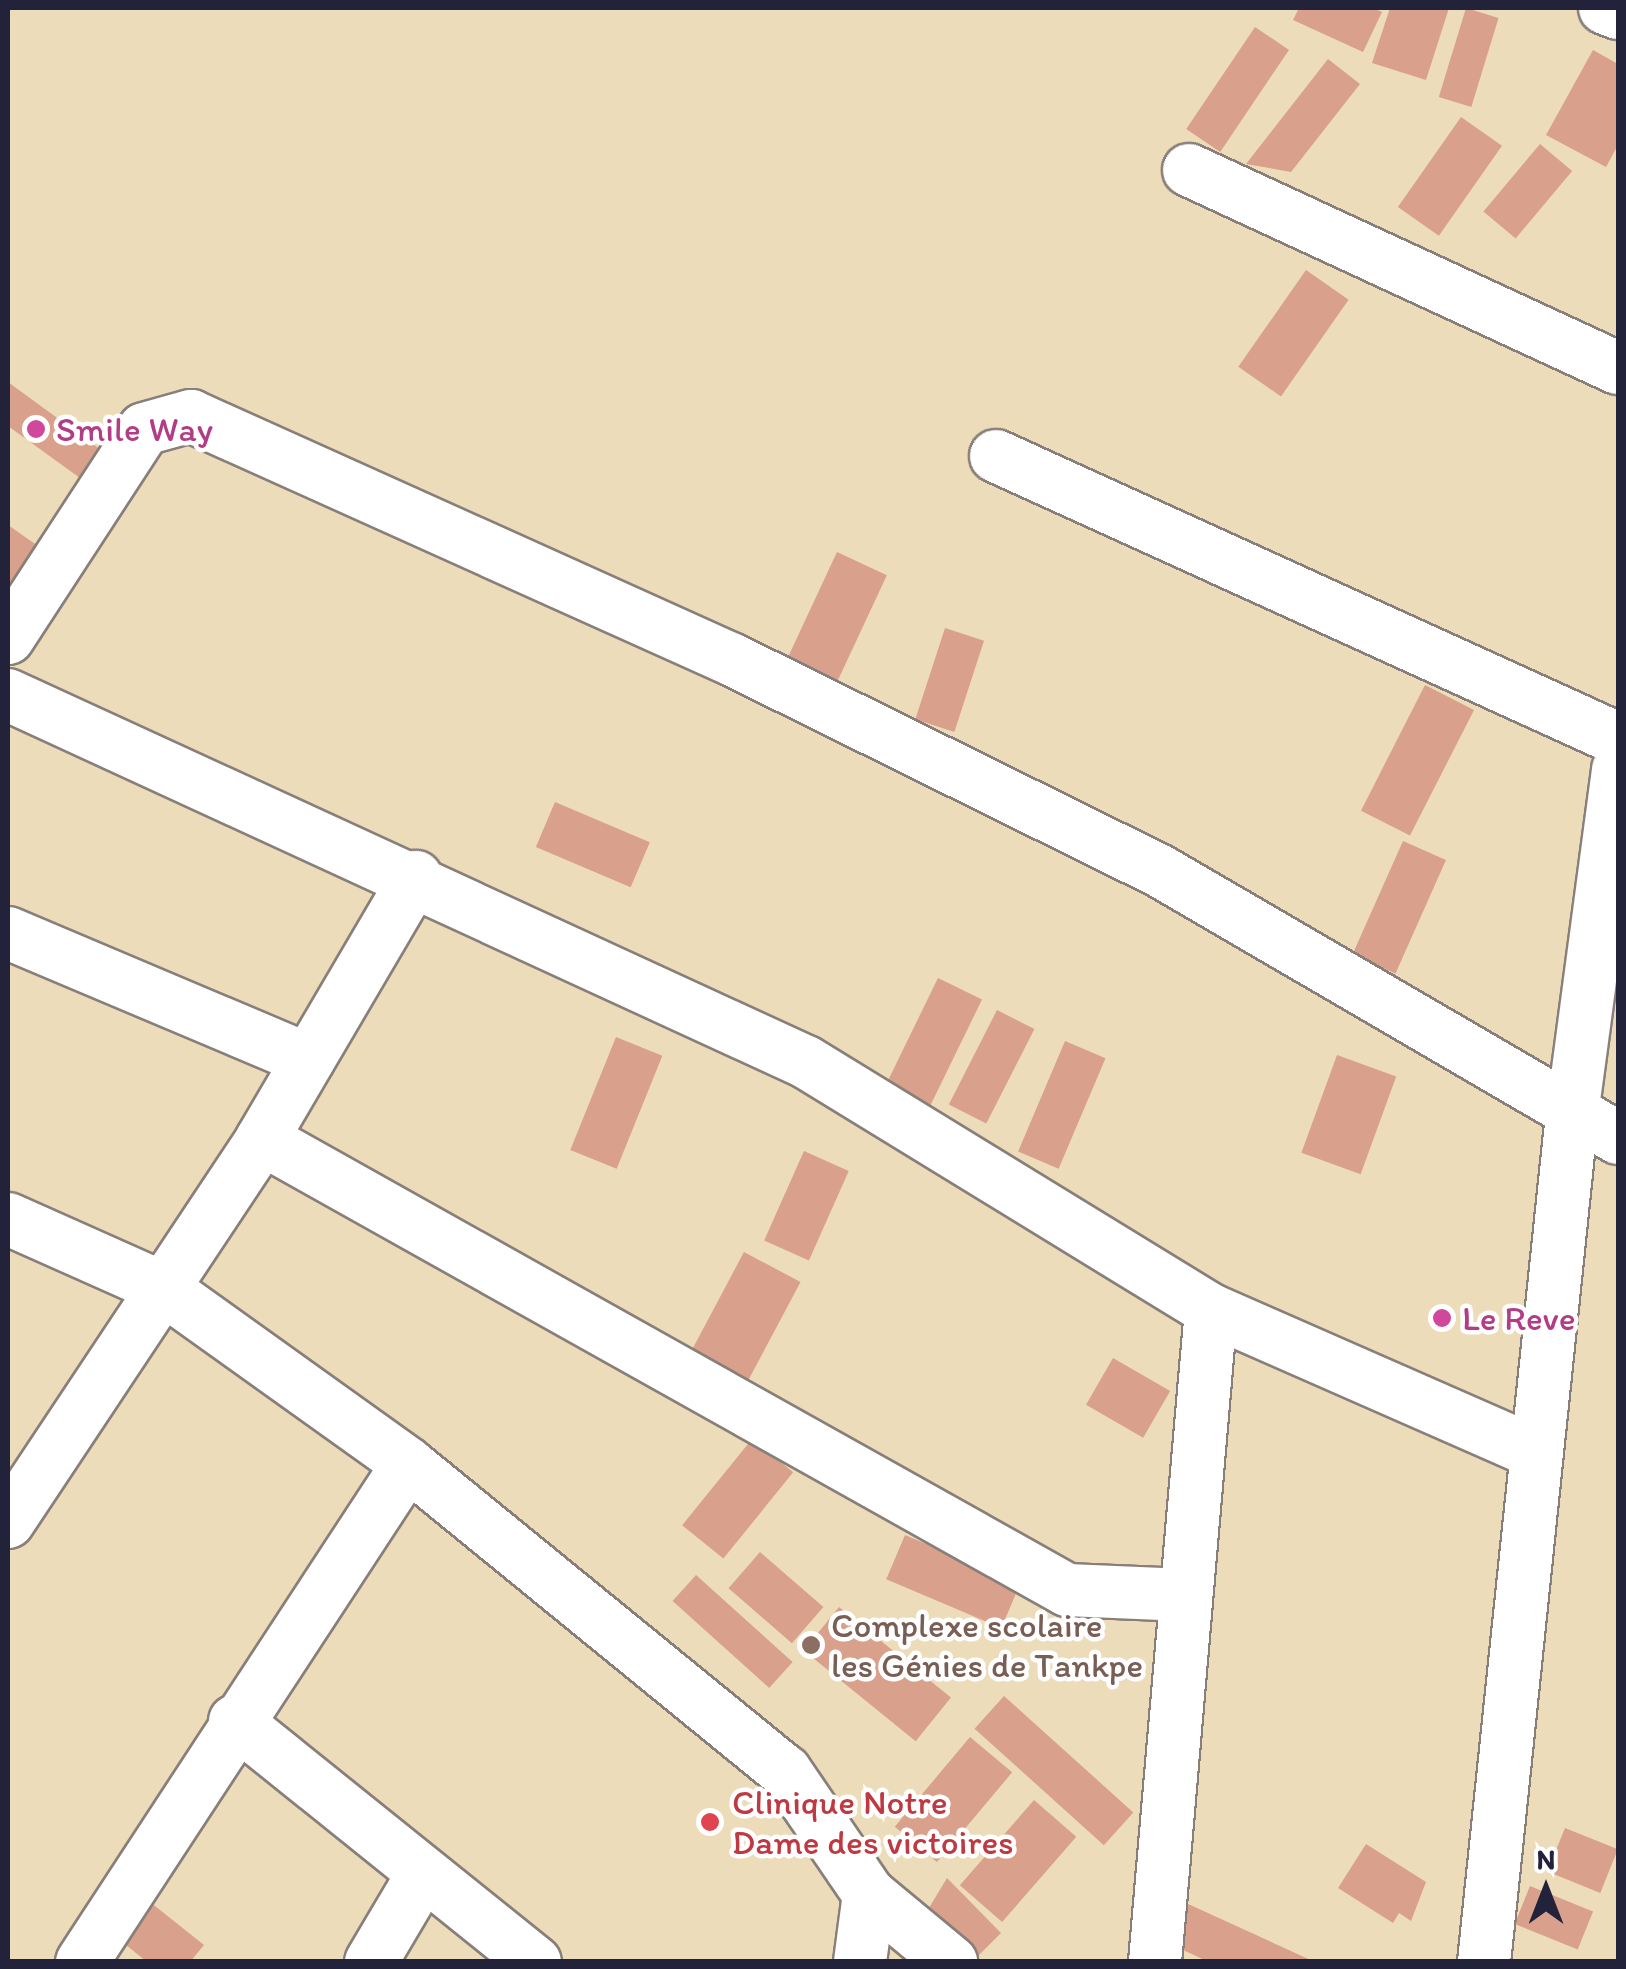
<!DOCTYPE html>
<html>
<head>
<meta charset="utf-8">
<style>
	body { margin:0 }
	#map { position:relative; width:1626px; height:1969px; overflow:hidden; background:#eddcb9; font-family:Itim,sans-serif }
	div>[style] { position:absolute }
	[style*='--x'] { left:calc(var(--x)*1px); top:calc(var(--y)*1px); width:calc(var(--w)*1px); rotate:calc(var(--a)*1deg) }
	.building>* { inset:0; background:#d9a08b; transform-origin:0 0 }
	.roads { filter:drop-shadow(2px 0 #887f7a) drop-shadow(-2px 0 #887f7a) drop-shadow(0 2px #887f7a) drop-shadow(0 -2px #887f7a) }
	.minor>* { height:52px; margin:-26px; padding:0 26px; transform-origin:26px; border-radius:26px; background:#fff }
	.dots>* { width:28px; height:28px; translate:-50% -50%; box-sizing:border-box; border:5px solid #fff; border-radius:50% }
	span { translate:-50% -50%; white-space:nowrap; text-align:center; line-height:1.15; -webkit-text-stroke:9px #fff; paint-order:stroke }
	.hotel-label { font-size:35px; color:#b23c85 }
	.left { translate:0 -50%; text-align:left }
	.education-label { font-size:35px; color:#785e54 }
	.health-label { font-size:35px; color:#be3a42 }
	.frame { position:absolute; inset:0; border:10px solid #22223b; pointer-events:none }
	.north { position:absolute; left:1496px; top:1839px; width:100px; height:100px; -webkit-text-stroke:8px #fff; paint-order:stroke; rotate:0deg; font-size:28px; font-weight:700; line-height:40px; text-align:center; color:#22223b }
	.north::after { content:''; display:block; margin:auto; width:35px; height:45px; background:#22223b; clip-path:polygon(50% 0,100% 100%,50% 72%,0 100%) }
</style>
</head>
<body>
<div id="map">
	<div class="building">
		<i style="clip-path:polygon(1299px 8px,1373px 8px,1382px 12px,1363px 52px,1293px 20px)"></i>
		<i style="clip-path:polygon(1390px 8px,1449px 8px,1426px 80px,1372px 63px)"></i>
		<i style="left:1466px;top:8px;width:34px;height:93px;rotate:17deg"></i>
		<i style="left:1255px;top:27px;width:41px;height:123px;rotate:34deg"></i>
		<i style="clip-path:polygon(1593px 50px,1618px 64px,1618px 145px,1606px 167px,1546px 135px)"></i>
		<i style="clip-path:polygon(1328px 59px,1360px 84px,1291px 172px,1246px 164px)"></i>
		<i style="left:1461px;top:117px;width:50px;height:110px;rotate:35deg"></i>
		<i style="left:1540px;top:144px;width:42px;height:88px;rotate:40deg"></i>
		<i style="left:1306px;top:270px;width:52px;height:118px;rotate:35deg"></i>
		<i style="clip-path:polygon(8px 382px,101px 450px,80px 478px,8px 426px)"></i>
		<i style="clip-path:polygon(8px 525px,38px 546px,8px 589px)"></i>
		<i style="left:837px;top:552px;width:55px;height:126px;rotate:25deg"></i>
		<i style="left:945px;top:628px;width:41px;height:96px;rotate:18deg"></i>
		<i style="left:1425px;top:685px;width:55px;height:141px;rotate:27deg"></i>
		<i style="left:555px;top:802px;width:103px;height:49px;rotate:23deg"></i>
		<i style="left:1403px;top:841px;width:47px;height:124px;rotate:24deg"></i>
		<i style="left:938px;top:978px;width:49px;height:121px;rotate:26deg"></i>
		<i style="left:997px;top:1010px;width:42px;height:106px;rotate:27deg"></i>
		<i style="left:616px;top:1037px;width:50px;height:122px;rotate:22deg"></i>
		<i style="left:1065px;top:1041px;width:44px;height:120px;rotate:23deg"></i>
		<i style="left:1337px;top:1055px;width:63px;height:104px;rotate:20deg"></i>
		<i style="left:804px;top:1151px;width:49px;height:98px;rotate:24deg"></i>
		<i style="left:744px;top:1252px;width:64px;height:124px;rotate:28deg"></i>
		<i style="left:1113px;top:1358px;width:66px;height:54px;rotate:30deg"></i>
		<i style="left:752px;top:1439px;width:53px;height:111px;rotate:39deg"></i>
		<i style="left:905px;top:1535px;width:125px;height:48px;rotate:23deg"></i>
		<i style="left:760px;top:1552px;width:84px;height:48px;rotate:41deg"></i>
		<i style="left:696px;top:1575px;width:130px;height:35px;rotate:42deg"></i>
		<i style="left:839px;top:1607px;width:144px;height:56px;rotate:39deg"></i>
		<i style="left:1004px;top:1696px;width:174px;height:44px;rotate:42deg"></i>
		<i style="left:970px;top:1737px;width:55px;height:117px;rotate:40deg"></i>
		<i style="left:1034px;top:1800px;width:56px;height:113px;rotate:41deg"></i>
		<i style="left:1565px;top:1828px;width:57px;height:47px;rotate:22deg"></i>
		<i style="clip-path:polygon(1366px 1844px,1426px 1882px,1411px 1921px,1399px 1913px,1393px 1923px,1338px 1888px)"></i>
		<i style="clip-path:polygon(947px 1878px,1001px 1933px,978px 1956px,929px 1908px)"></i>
		<i style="left:1530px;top:1886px;width:68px;height:41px;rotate:22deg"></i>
		<i style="clip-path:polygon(1175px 1898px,1315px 1962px,1209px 1962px,1170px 1944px)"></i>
		<i style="clip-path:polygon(150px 1902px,204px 1945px,190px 1962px,147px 1962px,120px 1940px)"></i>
	</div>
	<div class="roads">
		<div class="minor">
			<i style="--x:1605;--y:8;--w:14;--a:21"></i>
			<i style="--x:1189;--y:170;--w:472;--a:24.8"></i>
			<i style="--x:996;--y:456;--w:683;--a:24.46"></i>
			<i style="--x:8;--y:638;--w:249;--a:-56.9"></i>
			<i style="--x:144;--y:429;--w:49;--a:-15.5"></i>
			<i style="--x:191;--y:416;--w:594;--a:24.24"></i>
			<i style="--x:733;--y:660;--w:476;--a:26.3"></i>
			<i style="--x:1160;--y:871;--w:530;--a:30.24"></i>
			<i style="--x:8;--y:695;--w:878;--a:24.7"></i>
			<i style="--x:806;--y:1062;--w:475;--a:31.5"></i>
			<i style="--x:1211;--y:1310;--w:355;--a:23.7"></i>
			<i style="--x:8;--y:933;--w:326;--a:22.9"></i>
			<i style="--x:262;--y:1139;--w:923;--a:29.26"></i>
			<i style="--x:1067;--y:1590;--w:119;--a:2.4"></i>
			<i style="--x:8;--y:1219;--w:167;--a:24"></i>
			<i style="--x:161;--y:1287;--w:304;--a:35.6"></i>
			<i style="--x:408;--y:1464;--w:486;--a:39.2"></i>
			<i style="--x:785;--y:1771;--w:149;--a:55.7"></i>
			<i style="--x:869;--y:1894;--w:107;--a:39.7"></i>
			<i style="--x:8;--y:1522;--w:460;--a:-56.4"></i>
			<i style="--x:262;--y:1139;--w:304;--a:-59.6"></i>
			<i style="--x:235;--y:1721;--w:385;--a:38.8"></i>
			<i style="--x:82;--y:1962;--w:595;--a:-56.79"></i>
			<i style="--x:371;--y:1962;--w:102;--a:-59.4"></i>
			<i style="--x:860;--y:1962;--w:69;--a:-82.5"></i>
			<i style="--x:1155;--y:1962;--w:654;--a:-85.09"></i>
			<i style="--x:1484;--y:1962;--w:852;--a:-84.07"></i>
			<i style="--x:1572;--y:1115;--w:349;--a:-82.4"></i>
		</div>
	</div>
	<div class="dots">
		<i style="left:36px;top:429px;background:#d1479c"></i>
		<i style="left:1442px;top:1318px;background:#d1479c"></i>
		<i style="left:811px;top:1645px;background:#8d6e63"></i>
		<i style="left:710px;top:1822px;background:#e0444e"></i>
	</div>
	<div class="hotel-label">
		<span class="left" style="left:56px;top:429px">Smile Way</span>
		<span class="left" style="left:1462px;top:1318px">Le Reve</span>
	</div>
	<div class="education-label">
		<span class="left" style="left:831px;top:1645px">Complexe scolaire<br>les Génies de Tankpe</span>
	</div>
	<div class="health-label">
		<span class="left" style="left:732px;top:1822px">Clinique Notre<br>Dame des victoires</span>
	</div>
	<div class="frame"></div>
	<div class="north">N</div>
</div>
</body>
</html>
